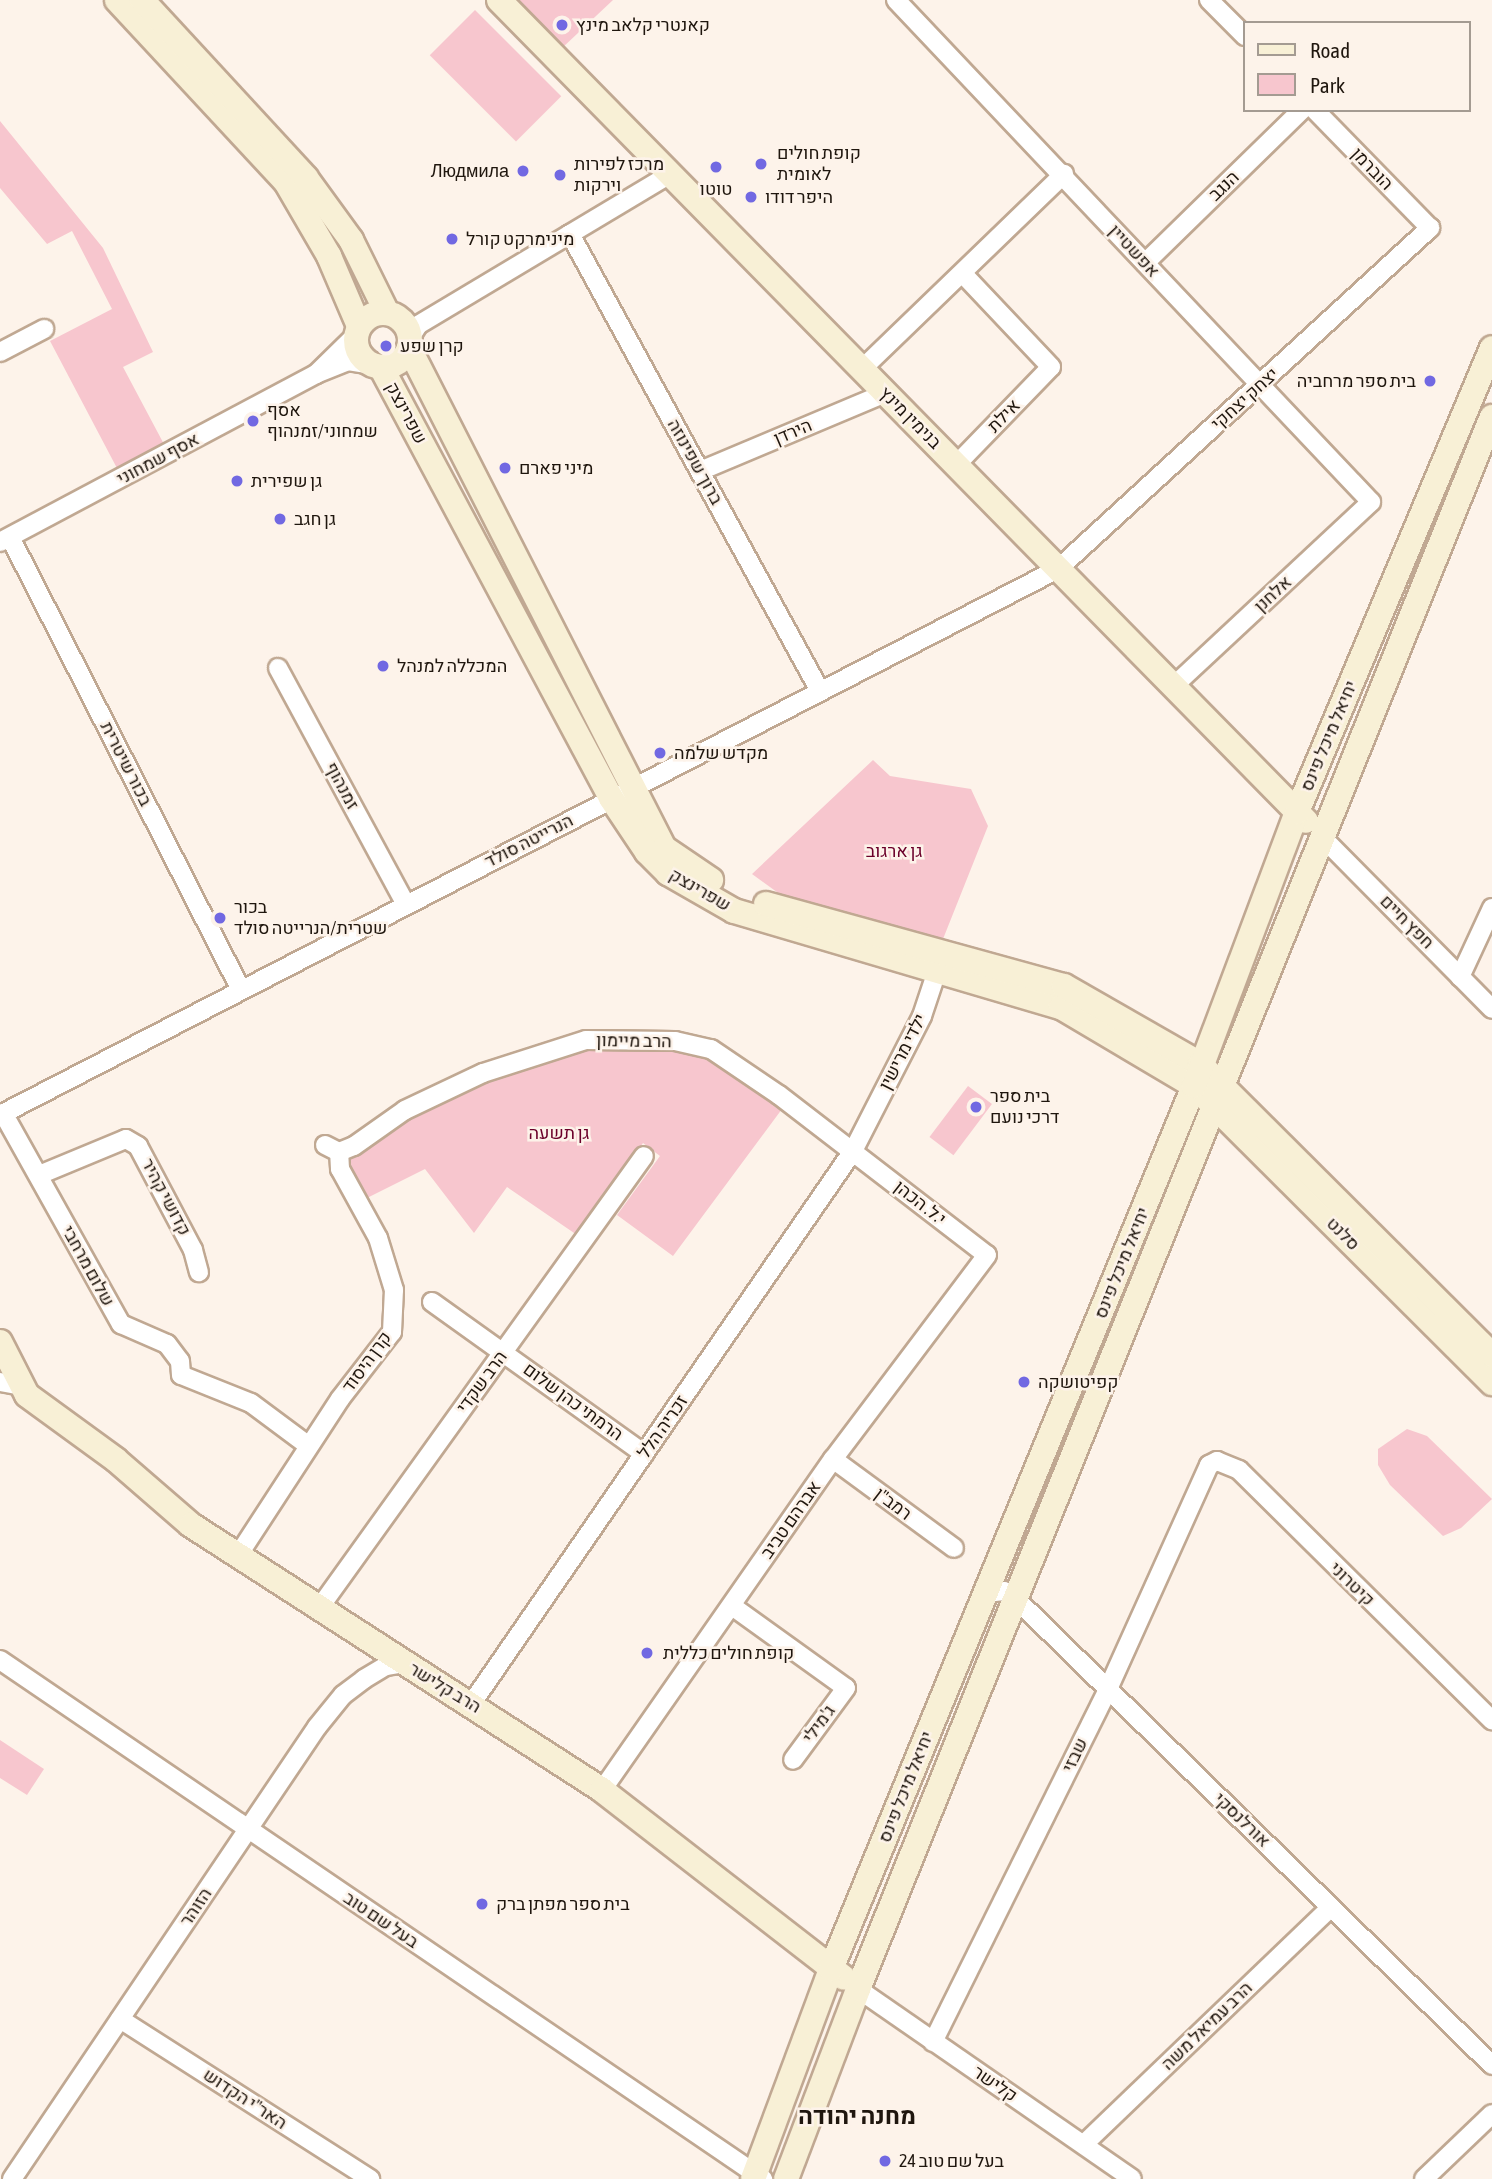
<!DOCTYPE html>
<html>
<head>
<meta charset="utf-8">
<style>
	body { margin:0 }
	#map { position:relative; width:1492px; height:2179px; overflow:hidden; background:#fdf3ea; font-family:"Asap Condensed",Heebo,sans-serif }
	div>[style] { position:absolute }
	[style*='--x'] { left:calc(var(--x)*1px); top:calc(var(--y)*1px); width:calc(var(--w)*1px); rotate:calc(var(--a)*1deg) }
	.green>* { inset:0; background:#f7c6ce; transform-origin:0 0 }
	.roads { filter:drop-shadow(2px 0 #c0a892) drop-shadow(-2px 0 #c0a892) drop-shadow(0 2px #c0a892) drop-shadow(0 -2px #c0a892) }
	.street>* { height:18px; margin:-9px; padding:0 9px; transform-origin:9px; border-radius:9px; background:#fff }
	.secondary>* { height:24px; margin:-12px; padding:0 12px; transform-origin:12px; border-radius:12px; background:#f8f0d6 }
	.secondary>.ring { margin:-12px; padding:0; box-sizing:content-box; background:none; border:24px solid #f8f0d6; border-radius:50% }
	.dots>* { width:19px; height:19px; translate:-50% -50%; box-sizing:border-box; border:4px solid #fdf3ea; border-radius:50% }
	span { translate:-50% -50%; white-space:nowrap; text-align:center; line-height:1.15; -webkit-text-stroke:5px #fdf3ea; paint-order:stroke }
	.poi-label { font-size:18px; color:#1f160e }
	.left { translate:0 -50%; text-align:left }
	.right { translate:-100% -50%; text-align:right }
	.street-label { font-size:18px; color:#1f160e }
	.park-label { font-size:18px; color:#6b002a }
	.district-label { font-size:24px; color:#1f160e; font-weight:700 }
	.legend { position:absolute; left:1243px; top:21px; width:228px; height:91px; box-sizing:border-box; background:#fdf3ea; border:2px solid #a49b92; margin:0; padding:9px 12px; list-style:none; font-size:21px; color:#1f160e }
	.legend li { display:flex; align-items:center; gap:14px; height:35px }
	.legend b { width:35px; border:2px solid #a49b92 }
</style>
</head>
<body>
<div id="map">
	<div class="green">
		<i style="clip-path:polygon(513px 0,613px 0,561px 49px)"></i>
		<i style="left:475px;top:10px;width:122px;height:64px;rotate:45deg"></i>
		<i style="clip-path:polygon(0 121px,103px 248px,153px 352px,123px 367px,166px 448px,119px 472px,50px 341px,112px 309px,72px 231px,47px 244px,0 188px)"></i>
		<i style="clip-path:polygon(873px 760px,890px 776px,971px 789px,988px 826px,943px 939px,781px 895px,752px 874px)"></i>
		<i style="clip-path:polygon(587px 1046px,676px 1048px,704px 1056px,782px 1109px,673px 1256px,617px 1215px,660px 1156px,643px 1143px,577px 1235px,507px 1187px,474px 1233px,425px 1169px,365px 1199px,346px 1168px,344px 1158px,377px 1142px,407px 1116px,483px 1080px)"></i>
		<i style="left:968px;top:1086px;width:30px;height:64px;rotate:37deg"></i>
		<i style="clip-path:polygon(1407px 1429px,1427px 1436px,1492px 1499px,1461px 1528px,1443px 1536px,1390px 1485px,1378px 1465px,1378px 1449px)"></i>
		<i style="clip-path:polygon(0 1740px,44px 1769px,27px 1795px,0 1778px)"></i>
	</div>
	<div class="roads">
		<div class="street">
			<i style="--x:896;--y:0;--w:691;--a:46.58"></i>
			<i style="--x:1371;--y:502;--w:270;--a:137"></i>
			<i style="--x:1209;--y:0;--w:51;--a:45"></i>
			<i style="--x:570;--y:234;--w:521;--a:61.32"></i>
			<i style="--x:1145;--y:263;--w:219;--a:-44.3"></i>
			<i style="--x:356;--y:335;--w:56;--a:135.7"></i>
			<i style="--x:316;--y:374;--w:35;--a:-22"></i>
			<i style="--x:348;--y:361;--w:24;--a:9"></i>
			<i style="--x:410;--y:338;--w:15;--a:-58"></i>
			<i style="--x:418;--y:325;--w:294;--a:-30.9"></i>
			<i style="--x:0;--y:352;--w:50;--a:-27.6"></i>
			<i style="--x:862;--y:369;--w:281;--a:-44"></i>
			<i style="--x:956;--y:465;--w:136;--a:-45.9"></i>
			<i style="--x:1051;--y:367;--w:129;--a:-133.4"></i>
			<i style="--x:700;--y:471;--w:202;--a:-22.8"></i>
			<i style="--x:10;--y:537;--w:508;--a:62.98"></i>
			<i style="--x:0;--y:542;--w:358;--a:-28"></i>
			<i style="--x:278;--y:668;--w:269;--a:61.6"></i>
			<i style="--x:1321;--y:836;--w:243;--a:45.3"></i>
			<i style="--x:1460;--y:977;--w:76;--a:-65.1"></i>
			<i style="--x:3;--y:1113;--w:242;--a:60.8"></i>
			<i style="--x:121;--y:1324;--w:50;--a:23.5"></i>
			<i style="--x:167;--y:1344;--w:21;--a:53"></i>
			<i style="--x:180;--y:1361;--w:14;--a:86"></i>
			<i style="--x:181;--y:1375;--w:75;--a:21.8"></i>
			<i style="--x:251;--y:1403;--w:72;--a:36.6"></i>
			<i style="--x:0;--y:1115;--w:1191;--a:-27.3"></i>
			<i style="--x:1058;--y:569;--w:505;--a:-42.51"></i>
			<i style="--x:1430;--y:228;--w:165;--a:-134.3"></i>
			<i style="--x:325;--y:1145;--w:16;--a:27"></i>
			<i style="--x:339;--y:1152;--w:16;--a:-22"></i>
			<i style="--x:354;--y:1146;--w:62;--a:-35.2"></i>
			<i style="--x:405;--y:1110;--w:86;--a:-25.4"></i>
			<i style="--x:483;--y:1073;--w:108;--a:-17.8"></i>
			<i style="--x:586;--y:1040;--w:89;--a:0.6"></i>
			<i style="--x:675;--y:1041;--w:37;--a:13"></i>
			<i style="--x:711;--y:1049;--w:82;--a:34.1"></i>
			<i style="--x:779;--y:1095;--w:262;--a:37.6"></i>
			<i style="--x:987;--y:1255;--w:256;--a:127"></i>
			<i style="--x:833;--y:1459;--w:404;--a:124.9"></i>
			<i style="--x:39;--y:1175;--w:94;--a:-22.5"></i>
			<i style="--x:126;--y:1139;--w:14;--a:30"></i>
			<i style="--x:138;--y:1146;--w:118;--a:62.1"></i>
			<i style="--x:193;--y:1250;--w:23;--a:75"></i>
			<i style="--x:432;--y:1302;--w:261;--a:35.6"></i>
			<i style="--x:0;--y:1382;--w:22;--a:10"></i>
			<i style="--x:833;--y:1459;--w:150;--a:36.3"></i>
			<i style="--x:239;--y:1554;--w:185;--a:-56.9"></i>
			<i style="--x:340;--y:1399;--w:85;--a:-52.2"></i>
			<i style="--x:392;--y:1332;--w:42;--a:-87.3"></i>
			<i style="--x:394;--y:1290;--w:54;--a:-107.1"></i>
			<i style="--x:378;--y:1238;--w:79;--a:-118.8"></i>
			<i style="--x:340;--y:1169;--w:17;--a:-93"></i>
			<i style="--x:986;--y:1593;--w:18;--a:-6"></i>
			<i style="--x:1004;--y:1591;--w:14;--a:34"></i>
			<i style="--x:1016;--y:1599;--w:666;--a:44.39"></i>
			<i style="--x:732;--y:1606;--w:140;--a:35.7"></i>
			<i style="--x:846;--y:1688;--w:89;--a:126.4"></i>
			<i style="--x:320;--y:1607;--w:555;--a:-54.31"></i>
			<i style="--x:0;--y:1660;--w:923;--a:34.22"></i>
			<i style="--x:472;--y:1703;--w:671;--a:-55.39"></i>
			<i style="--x:853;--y:1151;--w:152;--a:-62.9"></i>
			<i style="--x:922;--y:1016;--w:60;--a:-71.6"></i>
			<i style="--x:858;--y:1989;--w:333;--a:34.7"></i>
			<i style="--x:120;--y:2019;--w:297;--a:32.6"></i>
			<i style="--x:933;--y:2042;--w:394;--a:-63.6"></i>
			<i style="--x:1108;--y:1689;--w:246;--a:-65.7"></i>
			<i style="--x:1209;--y:1465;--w:9;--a:-27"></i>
			<i style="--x:1217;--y:1461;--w:24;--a:22"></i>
			<i style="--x:1239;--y:1470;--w:356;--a:44.7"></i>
			<i style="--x:1084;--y:2144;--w:342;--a:-43.8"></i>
			<i style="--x:12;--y:2179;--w:545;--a:-55.99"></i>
			<i style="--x:317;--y:1727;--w:41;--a:-50.9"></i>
			<i style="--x:343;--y:1695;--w:26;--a:-37"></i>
			<i style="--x:364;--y:1679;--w:26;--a:-31"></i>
			<i style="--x:386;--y:1666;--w:18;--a:-9"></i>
			<i style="--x:1424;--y:2179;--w:94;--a:-43.7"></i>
		</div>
		<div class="secondary">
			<i style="--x:117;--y:0;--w:248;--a:47.1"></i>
			<i style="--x:286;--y:182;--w:86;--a:59.8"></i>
			<i style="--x:329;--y:256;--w:76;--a:66.8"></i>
			<i style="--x:142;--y:0;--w:242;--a:47.3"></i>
			<i style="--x:306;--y:178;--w:77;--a:54"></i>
			<i style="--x:351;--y:240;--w:81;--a:63.7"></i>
			<i style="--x:499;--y:0;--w:1151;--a:45.49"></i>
			<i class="ring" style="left:356px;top:313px;width:30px;height:30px"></i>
			<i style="--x:409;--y:348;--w:561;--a:62.98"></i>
			<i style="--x:664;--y:848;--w:57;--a:34.2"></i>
			<i style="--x:381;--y:367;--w:489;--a:61.9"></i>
			<i style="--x:611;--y:798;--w:65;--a:56.3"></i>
			<i style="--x:647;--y:852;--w:30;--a:45"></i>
			<i style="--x:668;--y:873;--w:76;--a:29.9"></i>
			<i style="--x:734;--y:911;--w:341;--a:16.4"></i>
			<i style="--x:1061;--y:1007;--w:155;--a:30.7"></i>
			<i style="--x:1194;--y:1086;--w:421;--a:44.9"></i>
			<i style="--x:766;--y:904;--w:309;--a:15.4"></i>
			<i style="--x:1064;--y:986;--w:157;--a:29.8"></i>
			<i style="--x:1200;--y:1064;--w:412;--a:44.9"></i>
			<i style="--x:0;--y:1342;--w:59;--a:63"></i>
			<i style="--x:27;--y:1395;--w:110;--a:36.1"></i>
			<i style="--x:116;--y:1460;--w:99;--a:40.9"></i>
			<i style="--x:191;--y:1525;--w:489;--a:32.8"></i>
			<i style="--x:602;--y:1790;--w:306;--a:37.8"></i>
			<i style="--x:753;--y:2179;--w:224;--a:-69.6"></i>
			<i style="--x:831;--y:1969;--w:955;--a:-67.65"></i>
			<i style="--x:1194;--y:1086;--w:293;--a:-69.4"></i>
			<i style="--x:1297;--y:812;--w:503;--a:-67.2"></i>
			<i style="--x:786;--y:2179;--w:203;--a:-69.2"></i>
			<i style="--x:858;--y:1989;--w:1695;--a:-68.04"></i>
		</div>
	</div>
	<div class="dots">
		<i style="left:562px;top:25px;background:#7168e2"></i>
		<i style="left:761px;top:164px;background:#7168e2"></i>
		<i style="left:716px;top:167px;background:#7168e2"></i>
		<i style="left:523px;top:171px;background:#7168e2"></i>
		<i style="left:560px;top:175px;background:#7168e2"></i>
		<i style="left:751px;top:197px;background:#7168e2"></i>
		<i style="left:452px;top:239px;background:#7168e2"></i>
		<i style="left:386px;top:346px;background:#7168e2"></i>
		<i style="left:1430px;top:381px;background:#7168e2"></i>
		<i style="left:253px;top:421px;background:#7168e2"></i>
		<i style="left:505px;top:468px;background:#7168e2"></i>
		<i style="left:237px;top:481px;background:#7168e2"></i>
		<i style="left:280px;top:519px;background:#7168e2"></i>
		<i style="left:383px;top:666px;background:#7168e2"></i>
		<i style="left:660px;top:753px;background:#7168e2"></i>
		<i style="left:220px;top:918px;background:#7168e2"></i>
		<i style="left:976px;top:1107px;background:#7168e2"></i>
		<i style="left:1024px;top:1382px;background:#7168e2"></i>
		<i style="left:647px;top:1653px;background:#7168e2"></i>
		<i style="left:482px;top:1904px;background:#7168e2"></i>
		<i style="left:885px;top:2161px;background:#7168e2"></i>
	</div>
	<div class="poi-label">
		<span class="left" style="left:576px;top:25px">קאנטרי קלאב מינץ</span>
		<span class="left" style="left:777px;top:164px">קופת חולים<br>לאומית</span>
		<span class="left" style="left:574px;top:175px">מרכז לפירות<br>וירקות</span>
		<span class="right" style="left:509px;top:171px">Людмила</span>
		<span style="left:716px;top:189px">טוטו</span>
		<span class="left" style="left:765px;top:197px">היפר דודו</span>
		<span class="left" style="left:466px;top:239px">מינימרקט קורל</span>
		<span class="left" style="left:400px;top:346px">קרן שפע</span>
		<span class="right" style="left:1416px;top:381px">בית ספר מרחביה</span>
		<span class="left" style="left:267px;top:421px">אסף<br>שמחוני/זמנהוף</span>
		<span class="left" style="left:519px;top:468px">מיני פארם</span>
		<span class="left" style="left:251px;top:481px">גן שפירית</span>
		<span class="left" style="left:294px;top:519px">גן חגב</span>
		<span class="left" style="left:397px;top:666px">המכללה למנהל</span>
		<span class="left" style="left:674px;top:753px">מקדש שלמה</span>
		<span class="left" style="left:234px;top:918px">בכור<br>שטרית/הנרייטה סולד</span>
		<span class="left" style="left:990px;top:1107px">בית ספר<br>דרכי נועם</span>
		<span class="left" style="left:1038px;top:1382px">קפיטושקה</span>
		<span class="left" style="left:663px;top:1653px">קופת חולים כללית</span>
		<span class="left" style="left:496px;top:1904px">בית ספר מפתן ברק</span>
		<span class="left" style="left:899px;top:2161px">בעל שם טוב 24</span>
	</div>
	<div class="street-label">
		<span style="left:1372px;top:169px;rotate:46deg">הוברמן</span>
		<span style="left:1224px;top:186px;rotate:-44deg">הנגב</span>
		<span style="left:1134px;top:251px;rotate:47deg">אפשטיין</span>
		<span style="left:1245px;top:399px;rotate:-42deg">יצחק יצחקי</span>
		<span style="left:406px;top:413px;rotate:62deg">שפרינצק</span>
		<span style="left:1004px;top:416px;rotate:-46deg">אילת</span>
		<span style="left:910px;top:418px;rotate:45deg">בנימין מינץ</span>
		<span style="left:793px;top:432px;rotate:-23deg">הירדן</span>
		<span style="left:158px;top:459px;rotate:-28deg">אסף שמחוני</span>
		<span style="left:695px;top:462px;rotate:61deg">ברוך שפינוזה</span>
		<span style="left:1273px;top:594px;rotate:-43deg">אלחנן</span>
		<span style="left:1329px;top:736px;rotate:-67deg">יחיאל מיכל פינס</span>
		<span style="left:126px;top:764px;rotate:63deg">בכור שיטרית</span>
		<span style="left:342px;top:786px;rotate:62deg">זמנהוף</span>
		<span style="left:529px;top:841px;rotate:-27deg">הנרייטה סולד</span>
		<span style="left:700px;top:890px;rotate:30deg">שפרינצק</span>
		<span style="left:1407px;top:922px;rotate:45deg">חפץ חיים</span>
		<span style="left:634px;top:1041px;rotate:1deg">הרב מיימון</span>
		<span style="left:903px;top:1052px;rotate:-63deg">ילדי מרישין</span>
		<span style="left:166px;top:1197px;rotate:62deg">קדושי קהיר</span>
		<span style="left:920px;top:1203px;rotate:38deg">י.ל. הכהן</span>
		<span style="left:1343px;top:1234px;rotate:45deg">סלנט</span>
		<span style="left:1122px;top:1263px;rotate:-68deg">יחיאל מיכל פינס</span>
		<span style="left:88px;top:1266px;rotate:61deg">שלום מרחבי</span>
		<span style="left:367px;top:1362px;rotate:-54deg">קרן היסוד</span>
		<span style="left:482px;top:1382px;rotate:-54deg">הרב שקדי</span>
		<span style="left:573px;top:1402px;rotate:36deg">הרמתי כהן שלום</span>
		<span style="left:663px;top:1427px;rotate:-55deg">זכריה הלל</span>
		<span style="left:893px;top:1504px;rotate:37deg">רמב"ן</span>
		<span style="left:791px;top:1520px;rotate:-55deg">אברהם טביב</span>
		<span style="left:1352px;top:1584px;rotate:44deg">קיטרוני</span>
		<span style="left:445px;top:1688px;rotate:31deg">הרב קלישר</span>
		<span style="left:819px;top:1724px;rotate:-54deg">ג'מילי</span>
		<span style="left:1075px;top:1755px;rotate:-64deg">שבזי</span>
		<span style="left:906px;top:1787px;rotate:-68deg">יחיאל מיכל פינס</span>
		<span style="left:1242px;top:1820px;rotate:44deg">אורלנסקי</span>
		<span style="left:196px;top:1907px;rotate:-56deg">הזוהר</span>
		<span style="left:381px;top:1920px;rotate:34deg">בעל שם טוב</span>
		<span style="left:1207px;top:2026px;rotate:-44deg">הרב עמיאל משה</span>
		<span style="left:995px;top:2084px;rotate:34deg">קלישר</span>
		<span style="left:245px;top:2099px;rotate:33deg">האר"י הקדוש</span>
	</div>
	<div class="park-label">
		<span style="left:894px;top:851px">גן ארגוב</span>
		<span style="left:559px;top:1133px">גן תשעה</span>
	</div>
	<div class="district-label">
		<span style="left:857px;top:2116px">מחנה יהודה</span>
	</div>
	<ul class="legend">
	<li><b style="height:9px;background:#f8f0d6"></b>Road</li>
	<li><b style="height:19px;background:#f7c6ce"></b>Park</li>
	</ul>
</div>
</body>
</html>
